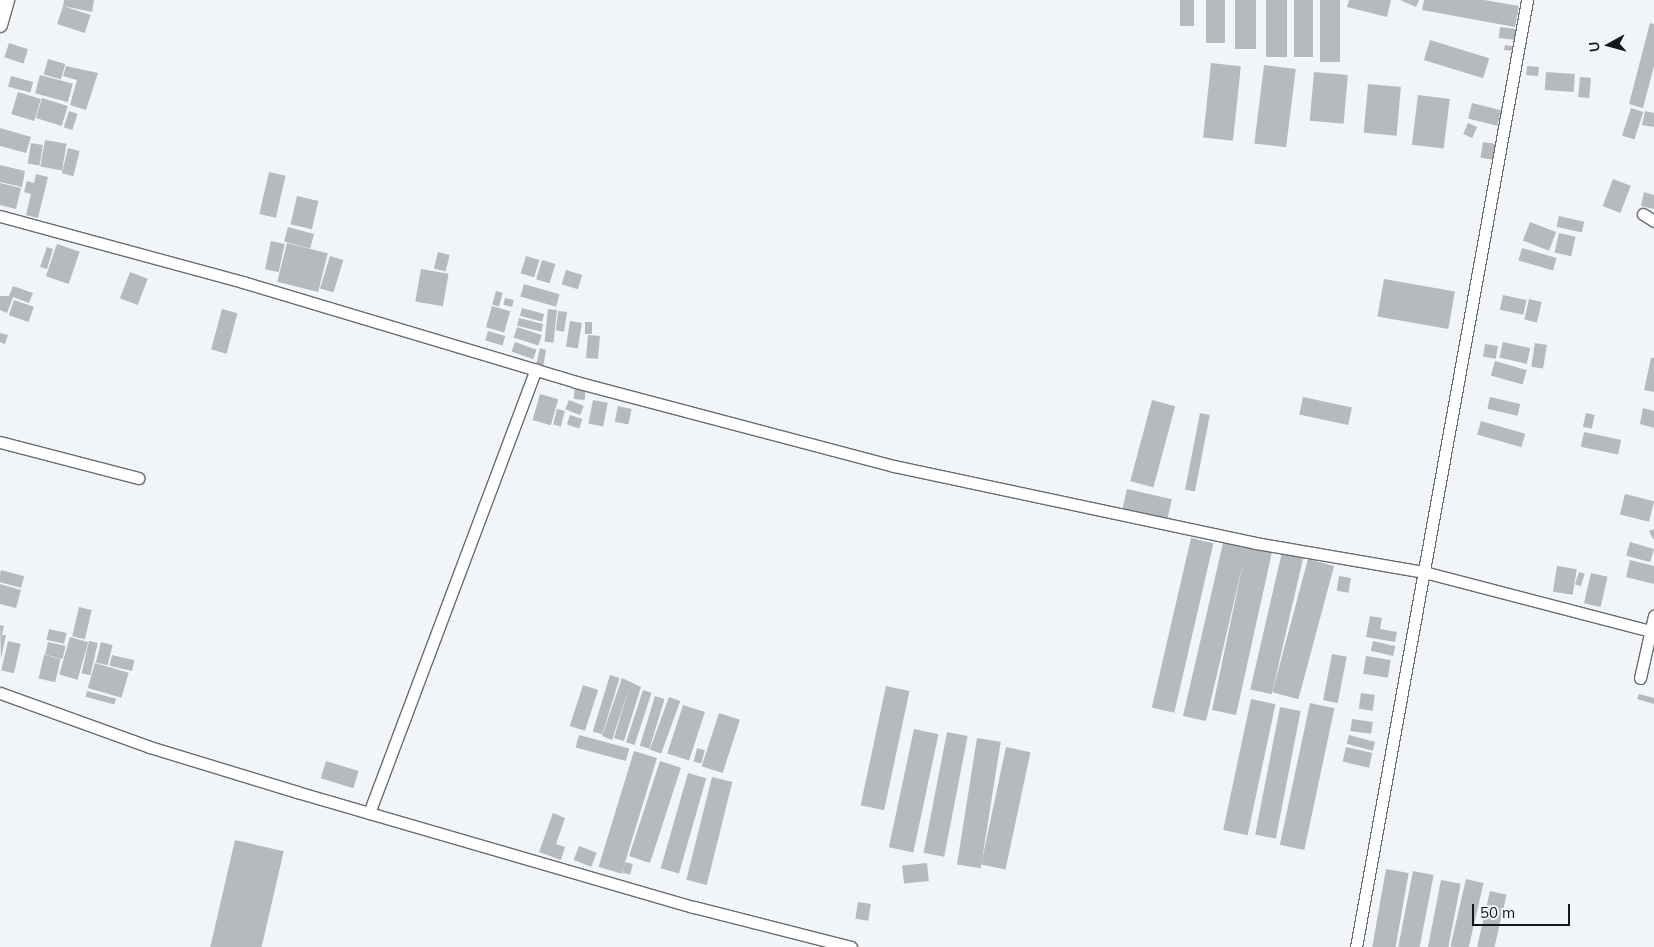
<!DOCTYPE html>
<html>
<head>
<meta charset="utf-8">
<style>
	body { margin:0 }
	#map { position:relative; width:1654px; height:947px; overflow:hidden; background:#f1f5f9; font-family:Mulish,sans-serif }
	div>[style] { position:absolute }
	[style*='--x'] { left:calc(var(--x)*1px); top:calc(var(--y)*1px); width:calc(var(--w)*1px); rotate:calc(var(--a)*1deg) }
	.building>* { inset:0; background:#b6b9bd; transform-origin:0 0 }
	.roads { filter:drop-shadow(1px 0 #696c6f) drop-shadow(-1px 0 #696c6f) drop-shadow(0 1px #696c6f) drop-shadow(0 -1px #696c6f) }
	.minor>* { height:11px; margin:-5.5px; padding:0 5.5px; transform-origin:5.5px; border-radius:5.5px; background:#fff }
	.tertiary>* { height:14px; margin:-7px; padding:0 7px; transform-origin:7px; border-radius:7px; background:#fff }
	span { translate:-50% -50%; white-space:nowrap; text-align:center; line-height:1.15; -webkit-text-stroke:5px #f1f5f9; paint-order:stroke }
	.north { position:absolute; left:1584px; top:20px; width:50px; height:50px; -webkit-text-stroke:4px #f1f5f9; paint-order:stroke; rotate:263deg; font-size:14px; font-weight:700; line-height:20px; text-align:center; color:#161719 }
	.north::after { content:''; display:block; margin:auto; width:18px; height:22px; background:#161719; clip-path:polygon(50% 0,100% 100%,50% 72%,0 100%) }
	.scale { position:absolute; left:1472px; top:904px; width:98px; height:22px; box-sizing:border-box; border:2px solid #161719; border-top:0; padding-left:6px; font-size:15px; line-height:18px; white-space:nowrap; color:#161719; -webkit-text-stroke:4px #f1f5f9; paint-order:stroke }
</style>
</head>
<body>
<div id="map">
	<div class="building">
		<i style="clip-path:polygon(64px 0,94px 0,92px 12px,63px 6px)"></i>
		<i style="left:1180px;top:0;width:14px;height:26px"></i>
		<i style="left:1206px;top:0;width:19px;height:43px"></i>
		<i style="left:1235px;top:0;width:21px;height:49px"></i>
		<i style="left:1266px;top:0;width:21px;height:57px"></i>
		<i style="left:1294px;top:0;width:19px;height:57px"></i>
		<i style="left:1320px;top:0;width:20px;height:62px"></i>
		<i style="clip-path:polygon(1349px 0,1391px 0,1387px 17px,1347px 7px)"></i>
		<i style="clip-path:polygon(1400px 0,1419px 0,1416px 7px)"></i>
		<i style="clip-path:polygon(1424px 0,1484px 0,1519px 6px,1515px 27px,1422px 10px)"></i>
		<i style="left:63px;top:6px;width:29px;height:19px;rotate:18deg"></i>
		<i style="clip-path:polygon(1650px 23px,1654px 24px,1654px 66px,1643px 108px,1629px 104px)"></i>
		<i style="left:1500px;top:27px;width:16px;height:11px;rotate:7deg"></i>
		<i style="left:1430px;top:40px;width:62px;height:21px;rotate:17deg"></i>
		<i style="left:9px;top:43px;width:20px;height:15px;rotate:18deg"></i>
		<i style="clip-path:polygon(1505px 45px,1516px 47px,1515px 51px,1504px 50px)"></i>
		<i style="left:48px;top:59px;width:18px;height:16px;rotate:16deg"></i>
		<i style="left:1211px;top:63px;width:30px;height:75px;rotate:6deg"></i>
		<i style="left:1264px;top:65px;width:32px;height:79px;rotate:7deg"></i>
		<i style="clip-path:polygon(66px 66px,98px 73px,86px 110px,70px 105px,77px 80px,63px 76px)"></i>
		<i style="left:1527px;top:66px;width:12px;height:9px;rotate:5deg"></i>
		<i style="left:1314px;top:72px;width:34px;height:49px;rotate:5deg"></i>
		<i style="left:1546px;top:72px;width:29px;height:18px;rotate:4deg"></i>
		<i style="left:40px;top:75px;width:34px;height:19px;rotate:15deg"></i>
		<i style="left:11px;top:76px;width:23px;height:11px;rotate:15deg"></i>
		<i style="left:1580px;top:77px;width:11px;height:20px;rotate:5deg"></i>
		<i style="left:1368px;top:84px;width:33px;height:49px;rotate:5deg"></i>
		<i style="left:18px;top:92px;width:24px;height:23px;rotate:17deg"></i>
		<i style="left:1418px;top:95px;width:32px;height:50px;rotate:7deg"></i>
		<i style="left:42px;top:98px;width:27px;height:21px;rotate:17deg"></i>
		<i style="left:1472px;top:103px;width:30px;height:16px;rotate:14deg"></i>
		<i style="left:1631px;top:108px;width:13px;height:29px;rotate:18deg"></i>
		<i style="left:69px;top:111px;width:9px;height:17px;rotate:18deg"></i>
		<i style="clip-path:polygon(1645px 111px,1654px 113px,1654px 127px,1642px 125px)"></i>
		<i style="left:1468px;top:123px;width:10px;height:12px;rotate:24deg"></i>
		<i style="clip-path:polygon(0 128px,31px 137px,26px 153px,0 146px)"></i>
		<i style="left:45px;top:140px;width:22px;height:27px;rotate:10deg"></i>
		<i style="left:1483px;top:142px;width:13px;height:16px;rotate:9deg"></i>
		<i style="left:31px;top:143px;width:12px;height:21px;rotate:9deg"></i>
		<i style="left:68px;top:148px;width:12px;height:26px;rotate:14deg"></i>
		<i style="clip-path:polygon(0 165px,25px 171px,22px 187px,0 182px)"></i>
		<i style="left:269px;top:172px;width:17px;height:43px;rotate:13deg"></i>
		<i style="clip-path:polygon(36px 174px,48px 177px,38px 218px,26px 215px,31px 194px,24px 192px,27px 181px,34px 183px)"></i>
		<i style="left:1613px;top:179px;width:19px;height:29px;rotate:21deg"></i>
		<i style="clip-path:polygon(0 183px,21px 188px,16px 209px,0 205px)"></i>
		<i style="clip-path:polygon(1644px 192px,1654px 195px,1654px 209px,1641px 206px)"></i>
		<i style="left:297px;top:196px;width:22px;height:29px;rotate:13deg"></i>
		<i style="left:1559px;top:216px;width:26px;height:11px;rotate:13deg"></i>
		<i style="left:1530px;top:222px;width:28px;height:20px;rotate:21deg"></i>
		<i style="left:288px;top:227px;width:27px;height:15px;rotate:15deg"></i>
		<i style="left:1559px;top:233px;width:17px;height:20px;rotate:13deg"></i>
		<i style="left:271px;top:241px;width:14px;height:29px;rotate:12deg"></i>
		<i style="left:287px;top:243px;width:42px;height:40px;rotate:14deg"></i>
		<i style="left:57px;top:244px;width:24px;height:34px;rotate:19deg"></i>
		<i style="clip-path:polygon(47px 247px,53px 249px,47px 269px,40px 267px)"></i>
		<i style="left:1522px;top:248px;width:36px;height:13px;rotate:16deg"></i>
		<i style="left:438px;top:252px;width:12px;height:17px;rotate:14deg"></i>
		<i style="left:330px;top:256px;width:14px;height:34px;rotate:17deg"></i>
		<i style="left:526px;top:256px;width:14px;height:18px;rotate:17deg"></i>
		<i style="left:542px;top:260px;width:14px;height:20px;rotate:17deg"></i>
		<i style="left:421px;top:269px;width:28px;height:33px;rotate:10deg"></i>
		<i style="left:566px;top:270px;width:17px;height:15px;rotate:17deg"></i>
		<i style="left:130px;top:272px;width:19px;height:28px;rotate:21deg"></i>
		<i style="left:1384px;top:279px;width:72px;height:38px;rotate:10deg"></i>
		<i style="left:524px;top:284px;width:37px;height:13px;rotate:16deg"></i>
		<i style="clip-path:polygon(13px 286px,33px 293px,29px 303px,13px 297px,7px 313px,0 310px,0 296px,9px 296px)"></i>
		<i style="left:496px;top:291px;width:7px;height:14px;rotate:16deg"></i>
		<i style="left:1503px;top:295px;width:24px;height:15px;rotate:12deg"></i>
		<i style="left:505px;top:298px;width:9px;height:7px;rotate:13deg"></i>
		<i style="left:1529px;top:299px;width:13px;height:21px;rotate:13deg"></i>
		<i style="left:14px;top:300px;width:21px;height:16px;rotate:19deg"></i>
		<i style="left:492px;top:306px;width:19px;height:22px;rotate:16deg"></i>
		<i style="left:522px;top:308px;width:23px;height:8px;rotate:15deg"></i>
		<i style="left:222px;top:309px;width:16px;height:42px;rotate:15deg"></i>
		<i style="left:548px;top:309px;width:9px;height:33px;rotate:6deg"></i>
		<i style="clip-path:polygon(558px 311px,567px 312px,564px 332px,556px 330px)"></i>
		<i style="left:519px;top:318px;width:25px;height:8px;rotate:14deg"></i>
		<i style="left:570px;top:321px;width:12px;height:26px;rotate:9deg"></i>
		<i style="left:585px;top:322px;width:7px;height:12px"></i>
		<i style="left:517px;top:327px;width:26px;height:11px;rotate:18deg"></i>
		<i style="left:488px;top:331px;width:18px;height:10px;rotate:16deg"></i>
		<i style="clip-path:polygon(0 333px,8px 335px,5px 344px,0 342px)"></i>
		<i style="left:588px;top:335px;width:12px;height:23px;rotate:5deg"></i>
		<i style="left:515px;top:342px;width:23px;height:10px;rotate:20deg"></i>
		<i style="left:1503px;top:342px;width:28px;height:16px;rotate:13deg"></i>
		<i style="left:1535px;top:343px;width:12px;height:24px;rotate:9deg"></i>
		<i style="left:1485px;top:344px;width:13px;height:13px;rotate:9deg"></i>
		<i style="clip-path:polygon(540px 348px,546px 350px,543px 367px,536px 365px)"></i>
		<i style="clip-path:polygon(1651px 358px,1654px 358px,1654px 392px,1644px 390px)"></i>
		<i style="left:1495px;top:361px;width:33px;height:15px;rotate:16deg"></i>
		<i style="left:575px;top:385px;width:11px;height:14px;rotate:5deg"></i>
		<i style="left:540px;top:394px;width:19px;height:27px;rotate:16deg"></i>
		<i style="left:1303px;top:397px;width:50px;height:18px;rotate:12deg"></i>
		<i style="left:1490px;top:397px;width:31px;height:12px;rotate:13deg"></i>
		<i style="left:569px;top:400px;width:16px;height:10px;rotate:22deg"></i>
		<i style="left:593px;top:400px;width:15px;height:24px;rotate:11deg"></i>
		<i style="left:1152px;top:400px;width:24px;height:84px;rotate:15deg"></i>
		<i style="left:618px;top:406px;width:14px;height:16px;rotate:12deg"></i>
		<i style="clip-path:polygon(1643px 408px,1654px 411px,1654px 428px,1640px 424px)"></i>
		<i style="left:557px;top:409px;width:8px;height:16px;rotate:14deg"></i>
		<i style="left:1200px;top:413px;width:10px;height:78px;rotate:11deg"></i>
		<i style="left:1586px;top:413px;width:9px;height:14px;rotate:13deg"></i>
		<i style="left:570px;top:415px;width:13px;height:10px;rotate:18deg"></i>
		<i style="left:1481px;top:421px;width:46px;height:14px;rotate:16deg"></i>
		<i style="left:1584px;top:432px;width:38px;height:15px;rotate:12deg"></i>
		<i style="left:1127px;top:489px;width:46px;height:21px;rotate:13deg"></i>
		<i style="left:1625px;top:494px;width:30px;height:21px;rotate:14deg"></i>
		<i style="clip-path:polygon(1654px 529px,1654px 539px,1653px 539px,1649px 531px)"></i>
		<i style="left:1191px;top:538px;width:23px;height:174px;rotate:13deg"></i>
		<i style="left:1630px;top:542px;width:25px;height:14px;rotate:16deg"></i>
		<i style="clip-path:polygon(1223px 543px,1272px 552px,1236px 715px,1212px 710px,1244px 559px,1206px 721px,1183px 716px)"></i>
		<i style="left:1282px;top:552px;width:22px;height:141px;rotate:13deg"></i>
		<i style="left:1308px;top:559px;width:27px;height:138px;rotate:15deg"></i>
		<i style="clip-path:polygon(1630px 560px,1654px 566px,1654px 584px,1626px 577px)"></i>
		<i style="left:1557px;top:566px;width:20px;height:26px;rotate:9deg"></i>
		<i style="left:1px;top:570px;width:24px;height:12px;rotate:15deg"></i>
		<i style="left:1579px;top:572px;width:6px;height:13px;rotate:18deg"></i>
		<i style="left:1591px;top:573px;width:17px;height:31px;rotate:13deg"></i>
		<i style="left:1339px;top:576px;width:12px;height:15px;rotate:9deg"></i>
		<i style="clip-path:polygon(0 584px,21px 590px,16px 608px,0 604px)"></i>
		<i style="left:79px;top:607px;width:13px;height:30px;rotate:13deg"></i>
		<i style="clip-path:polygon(1370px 616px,1382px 618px,1380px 629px,1397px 632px,1395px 642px,1366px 637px)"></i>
		<i style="clip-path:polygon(0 625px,4px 626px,2px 635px,6px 635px,1px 659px)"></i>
		<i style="left:49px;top:629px;width:18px;height:11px;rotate:13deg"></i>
		<i style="left:70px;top:637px;width:19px;height:39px;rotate:16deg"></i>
		<i style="left:8px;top:641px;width:13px;height:30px;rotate:13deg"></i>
		<i style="left:89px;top:641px;width:9px;height:33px;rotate:13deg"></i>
		<i style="left:1373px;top:641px;width:23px;height:10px;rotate:13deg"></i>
		<i style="left:48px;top:642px;width:18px;height:13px;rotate:13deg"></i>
		<i style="left:101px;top:642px;width:12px;height:21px;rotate:14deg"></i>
		<i style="left:1332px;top:654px;width:15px;height:47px;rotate:11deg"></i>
		<i style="left:44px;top:655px;width:17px;height:24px;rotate:13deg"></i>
		<i style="left:112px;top:655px;width:23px;height:11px;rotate:13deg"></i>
		<i style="left:1366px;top:656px;width:25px;height:18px;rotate:9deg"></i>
		<i style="left:95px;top:663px;width:35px;height:26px;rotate:16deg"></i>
		<i style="left:610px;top:675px;width:10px;height:59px;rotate:17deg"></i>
		<i style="clip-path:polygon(622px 678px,641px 687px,624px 741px,614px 738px,629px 688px,612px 740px,602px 736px)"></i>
		<i style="left:583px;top:685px;width:16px;height:43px;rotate:18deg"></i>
		<i style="left:886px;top:686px;width:24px;height:122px;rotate:12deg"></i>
		<i style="left:643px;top:690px;width:9px;height:55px;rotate:18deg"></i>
		<i style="left:87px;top:691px;width:30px;height:6px;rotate:15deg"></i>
		<i style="left:1361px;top:693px;width:14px;height:16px;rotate:8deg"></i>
		<i style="clip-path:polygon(1639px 694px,1654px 698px,1654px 704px,1637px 699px)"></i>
		<i style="left:655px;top:696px;width:10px;height:52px;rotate:17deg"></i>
		<i style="left:669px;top:697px;width:12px;height:56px;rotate:20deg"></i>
		<i style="left:1251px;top:699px;width:25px;height:134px;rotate:12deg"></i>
		<i style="left:1310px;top:703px;width:25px;height:145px;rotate:12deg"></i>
		<i style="left:683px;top:705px;width:23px;height:51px;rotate:18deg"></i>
		<i style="left:1280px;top:707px;width:21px;height:130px;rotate:11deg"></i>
		<i style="left:719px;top:713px;width:22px;height:56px;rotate:18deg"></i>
		<i style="left:1352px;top:719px;width:21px;height:12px;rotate:8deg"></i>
		<i style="left:914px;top:729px;width:25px;height:121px;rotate:12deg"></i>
		<i style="left:947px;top:732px;width:21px;height:123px;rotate:11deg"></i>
		<i style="left:579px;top:735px;width:52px;height:13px;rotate:15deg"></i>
		<i style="left:1349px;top:735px;width:27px;height:9px;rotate:15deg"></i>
		<i style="left:977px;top:738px;width:24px;height:128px;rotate:9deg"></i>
		<i style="left:1006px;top:747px;width:25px;height:120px;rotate:12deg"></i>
		<i style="left:1346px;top:747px;width:27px;height:15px;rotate:13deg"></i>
		<i style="left:697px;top:748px;width:8px;height:14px;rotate:14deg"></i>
		<i style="left:634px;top:751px;width:24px;height:121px;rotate:17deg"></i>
		<i style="left:326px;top:761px;width:34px;height:18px;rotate:17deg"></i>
		<i style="left:660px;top:761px;width:22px;height:100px;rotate:18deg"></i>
		<i style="left:688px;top:773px;width:19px;height:99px;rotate:16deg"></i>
		<i style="left:712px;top:777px;width:21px;height:106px;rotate:14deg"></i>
		<i style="clip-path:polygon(553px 813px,565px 818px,556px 844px,565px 847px,561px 860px,539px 852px)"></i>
		<i style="left:235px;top:840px;width:50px;height:110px;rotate:13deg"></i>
		<i style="left:579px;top:846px;width:19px;height:15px;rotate:21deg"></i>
		<i style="left:625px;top:862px;width:8px;height:11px;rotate:14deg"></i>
		<i style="left:927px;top:863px;width:18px;height:25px;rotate:84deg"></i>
		<i style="left:1386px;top:869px;width:23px;height:79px;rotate:10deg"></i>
		<i style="left:1413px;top:871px;width:21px;height:77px;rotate:11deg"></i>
		<i style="left:1466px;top:879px;width:18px;height:69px;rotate:13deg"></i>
		<i style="left:1441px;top:880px;width:20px;height:69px;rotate:11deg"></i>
		<i style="left:1490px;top:891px;width:17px;height:57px;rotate:13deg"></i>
		<i style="left:858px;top:902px;width:13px;height:17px;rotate:9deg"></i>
	</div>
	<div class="roads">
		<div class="minor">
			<i style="--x:1643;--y:214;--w:13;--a:32"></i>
			<i style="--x:0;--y:216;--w:252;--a:15.2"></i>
			<i style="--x:243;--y:282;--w:348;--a:16.7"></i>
			<i style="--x:576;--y:382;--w:329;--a:14.8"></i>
			<i style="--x:894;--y:466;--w:370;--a:12"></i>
			<i style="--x:1256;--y:543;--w:170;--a:9.8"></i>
			<i style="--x:1424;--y:572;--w:234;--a:14.6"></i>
			<i style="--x:0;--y:442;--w:143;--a:14.6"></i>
			<i style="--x:1640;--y:678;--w:64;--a:-77.3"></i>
			<i style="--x:0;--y:693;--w:159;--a:19.8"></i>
			<i style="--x:150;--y:747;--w:154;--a:17"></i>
			<i style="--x:297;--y:792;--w:413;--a:16.2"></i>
			<i style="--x:694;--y:907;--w:162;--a:14.3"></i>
			<i style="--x:369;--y:813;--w:474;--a:-69.4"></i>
			<i style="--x:1356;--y:947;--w:962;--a:-79.76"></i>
		</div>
		<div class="tertiary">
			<i style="--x:0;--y:25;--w:26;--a:-74"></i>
		</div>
	</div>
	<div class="north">U</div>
	<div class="scale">50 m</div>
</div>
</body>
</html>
